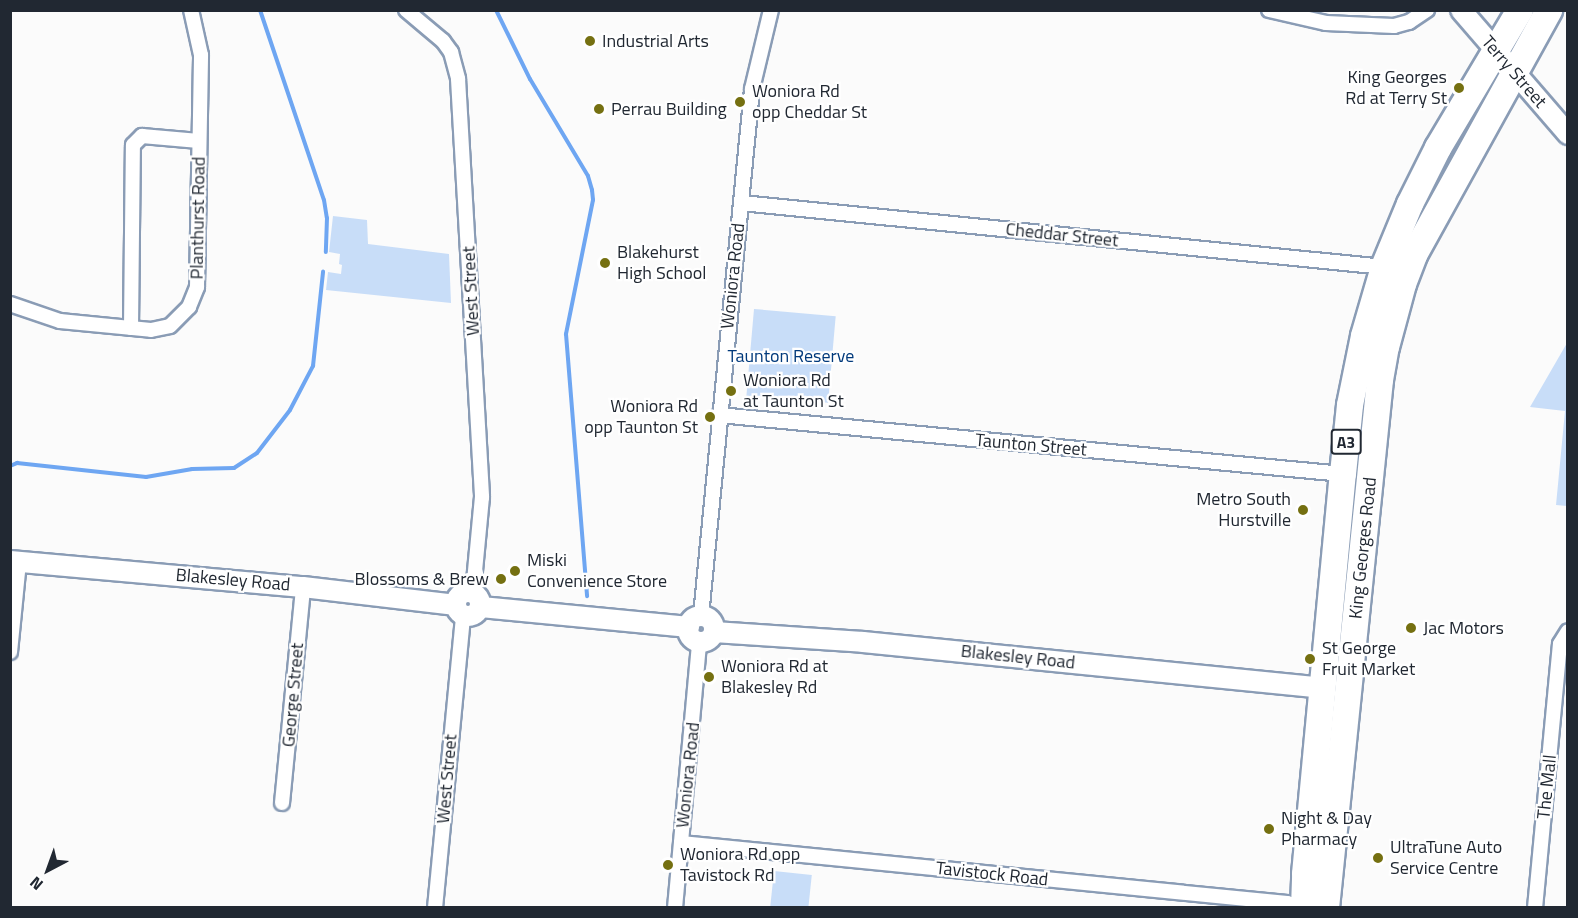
<!DOCTYPE html>
<html>
<head>
<meta charset="utf-8">
<style>
	body { margin:0 }
	#map { position:relative; width:1578px; height:918px; overflow:hidden; background:#fbfbfb; font-family:"Titillium Web",sans-serif }
	div>[style] { position:absolute }
	[style*='--x'] { left:calc(var(--x)*1px); top:calc(var(--y)*1px); width:calc(var(--w)*1px); rotate:calc(var(--a)*1deg) }
	.green>* { inset:0; background:#c8ddf8; transform-origin:0 0 }
	.stream>* { height:4px; margin:-2px; padding:0 2px; transform-origin:2px; border-radius:2px; background:#6ea6f2 }
	.roads { filter:drop-shadow(2px 0 #8a9cb5) drop-shadow(-2px 0 #8a9cb5) drop-shadow(0 2px #8a9cb5) drop-shadow(0 -2px #8a9cb5) }
	.street>* { height:14px; margin:-7px; padding:0 7px; transform-origin:7px; border-radius:7px; background:#fff }
	.secondary>* { height:20px; margin:-10px; padding:0 10px; transform-origin:10px; border-radius:10px; background:#fff }
	.secondary>.ring { margin:-10px; padding:0; box-sizing:content-box; background:none; border:20px solid #fff; border-radius:50% }
	.highway>* { height:26px; margin:-13px; padding:0 13px; transform-origin:13px; border-radius:13px; background:#fff }
	.dots>* { width:16px; height:16px; translate:-50% -50%; box-sizing:border-box; border:3px solid #fff; border-radius:50% }
	span { translate:-50% -50%; white-space:nowrap; text-align:center; line-height:1.15; -webkit-text-stroke:4.5px #fff; paint-order:stroke }
	.shield-label span { padding:2px 4px; background:#fff; border:2px solid; border-radius:4px; -webkit-text-stroke-width:0 }
	.shield-label { font-size:16px; color:#212832; font-weight:700 }
	.poi-label { font-size:18px; color:#212832 }
	.left { translate:0 -50%; text-align:left }
	.right { translate:-100% -50%; text-align:right }
	.street-label { font-size:18px; color:#212832 }
	.park-label { font-size:18px; color:#00397b }
	.frame { position:absolute; inset:0; border:12px solid #212832; pointer-events:none }
	.north { position:absolute; left:18px; top:840px; width:60px; height:60px; -webkit-text-stroke:4px #fff; paint-order:stroke; rotate:221deg; font-size:16px; font-weight:700; line-height:24px; text-align:center; color:#212832 }
	.north::after { content:''; display:block; margin:auto; width:21px; height:27px; background:#212832; clip-path:polygon(50% 0,100% 100%,50% 72%,0 100%) }
</style>
</head>
<body>
<div id="map">
	<div class="green">
		<i style="clip-path:polygon(333px 216px,367px 220px,368px 244px,449px 254px,451px 303px,326px 290px,328px 272px,341px 274px,342px 265px,339px 264px,340px 254px,329px 252px)"></i>
		<i style="left:754px;top:309px;width:82px;height:87px;rotate:5deg"></i>
		<i style="clip-path:polygon(1567px 343px,1567px 506px,1556px 505px,1565px 411px,1530px 407px)"></i>
		<i style="left:774px;top:871px;width:38px;height:36px;rotate:6deg"></i>
	</div>
	<div class="stream">
		<i style="--x:260;--y:10;--w:200;--a:71.4"></i>
		<i style="--x:324;--y:200;--w:18;--a:81"></i>
		<i style="--x:327;--y:218;--w:34;--a:92"></i>
		<i style="--x:496;--y:10;--w:77;--a:63.8"></i>
		<i style="--x:530;--y:79;--w:113;--a:59.1"></i>
		<i style="--x:588;--y:176;--w:15;--a:74"></i>
		<i style="--x:592;--y:190;--w:10;--a:84"></i>
		<i style="--x:593;--y:200;--w:137;--a:101.4"></i>
		<i style="--x:566;--y:334;--w:263;--a:85.4"></i>
		<i style="--x:10;--y:466;--w:8;--a:-23"></i>
		<i style="--x:17;--y:463;--w:130;--a:6.2"></i>
		<i style="--x:146;--y:477;--w:47;--a:-9.9"></i>
		<i style="--x:192;--y:469;--w:42;--a:-1.4"></i>
		<i style="--x:234;--y:468;--w:27;--a:-33"></i>
		<i style="--x:257;--y:453;--w:54;--a:-52.5"></i>
		<i style="--x:290;--y:410;--w:50;--a:-62.4"></i>
		<i style="--x:313;--y:366;--w:95;--a:-83.9"></i>
	</div>
	<div class="roads">
		<div class="street">
			<i style="--x:406;--y:10;--w:48;--a:40"></i>
			<i style="--x:443;--y:41;--w:14;--a:54"></i>
			<i style="--x:451;--y:52;--w:28;--a:75"></i>
			<i style="--x:458;--y:79;--w:419;--a:86.7"></i>
			<i style="--x:482;--y:497;--w:96;--a:95.4"></i>
			<i style="--x:1269;--y:10;--w:58;--a:12.8"></i>
			<i style="--x:1326;--y:23;--w:68;--a:2.5"></i>
			<i style="--x:1394;--y:26;--w:16;--a:-15"></i>
			<i style="--x:1409;--y:22;--w:22;--a:-34"></i>
			<i style="--x:741;--y:203;--w:646;--a:5.68"></i>
			<i style="--x:10;--y:304;--w:53;--a:18.8"></i>
			<i style="--x:60;--y:321;--w:91;--a:5.6"></i>
			<i style="--x:151;--y:330;--w:19;--a:-12"></i>
			<i style="--x:170;--y:326;--w:27;--a:-45"></i>
			<i style="--x:189;--y:307;--w:22;--a:-68"></i>
			<i style="--x:197;--y:287;--w:232;--a:-89"></i>
			<i style="--x:201;--y:55;--w:46;--a:-102.5"></i>
			<i style="--x:131;--y:328;--w:183;--a:-89.4"></i>
			<i style="--x:133;--y:145;--w:13;--a:-45"></i>
			<i style="--x:142;--y:136;--w:57;--a:5"></i>
			<i style="--x:719;--y:415;--w:627;--a:5.4"></i>
			<i style="--x:701;--y:616;--w:529;--a:-84.47"></i>
			<i style="--x:752;--y:89;--w:81;--a:-76.5"></i>
			<i style="--x:10;--y:652;--w:90;--a:-84.3"></i>
			<i style="--x:282;--y:803;--w:217;--a:-84.4"></i>
			<i style="--x:681;--y:843;--w:609;--a:5.65"></i>
			<i style="--x:1287;--y:903;--w:17;--a:17"></i>
			<i style="--x:435;--y:908;--w:294;--a:-84.5"></i>
			<i style="--x:675;--y:908;--w:267;--a:-84.8"></i>
			<i style="--x:1535;--y:908;--w:265;--a:-84.6"></i>
			<i style="--x:1560;--y:644;--w:15;--a:-58"></i>
		</div>
		<div class="secondary">
			<i style="--x:1461;--y:10;--w:164;--a:49.2"></i>
			<i style="--x:10;--y:561;--w:294;--a:5.1"></i>
			<i style="--x:303;--y:587;--w:154;--a:6.7"></i>
			<i class="ring" style="left:456px;top:592px;width:4px;height:4px"></i>
			<i style="--x:481;--y:607;--w:209;--a:5.5"></i>
			<i class="ring" style="left:688px;top:616px;width:6px;height:6px"></i>
			<i style="--x:714;--y:632;--w:149;--a:3.8"></i>
			<i style="--x:863;--y:642;--w:461;--a:5.7"></i>
		</div>
		<div class="highway">
			<i style="--x:1304;--y:908;--w:34;--a:-88"></i>
			<i style="--x:1305;--y:874;--w:402;--a:-84.6"></i>
			<i style="--x:1343;--y:474;--w:69;--a:-84.2"></i>
			<i style="--x:1350;--y:405;--w:70;--a:-78.5"></i>
			<i style="--x:1364;--y:336;--w:72;--a:-73.8"></i>
			<i style="--x:1384;--y:267;--w:68;--a:-67.6"></i>
			<i style="--x:1410;--y:204;--w:63;--a:-63.4"></i>
			<i style="--x:1438;--y:148;--w:161;--a:-59.3"></i>
			<i style="--x:1326;--y:908;--w:531;--a:-84.16"></i>
			<i style="--x:1380;--y:380;--w:34;--a:-80"></i>
			<i style="--x:1386;--y:347;--w:65;--a:-74.9"></i>
			<i style="--x:1403;--y:284;--w:31;--a:-69"></i>
			<i style="--x:1414;--y:255;--w:280;--a:-61.1"></i>
		</div>
	</div>
	<div class="dots">
		<i style="left:590px;top:41px;background:#757011"></i>
		<i style="left:1459px;top:88px;background:#757011"></i>
		<i style="left:740px;top:102px;background:#757011"></i>
		<i style="left:599px;top:109px;background:#757011"></i>
		<i style="left:605px;top:263px;background:#757011"></i>
		<i style="left:731px;top:391px;background:#757011"></i>
		<i style="left:710px;top:417px;background:#757011"></i>
		<i style="left:1303px;top:510px;background:#757011"></i>
		<i style="left:515px;top:571px;background:#757011"></i>
		<i style="left:501px;top:579px;background:#757011"></i>
		<i style="left:1411px;top:628px;background:#757011"></i>
		<i style="left:1310px;top:659px;background:#757011"></i>
		<i style="left:709px;top:677px;background:#757011"></i>
		<i style="left:1269px;top:829px;background:#757011"></i>
		<i style="left:1378px;top:858px;background:#757011"></i>
		<i style="left:668px;top:865px;background:#757011"></i>
	</div>
	<div class="shield-label">
		<span style="left:1346px;top:442px">A3</span>
	</div>
	<div class="poi-label">
		<span class="left" style="left:602px;top:41px">Industrial Arts</span>
		<span class="right" style="left:1447px;top:88px">King Georges<br>Rd at Terry St</span>
		<span class="left" style="left:752px;top:102px">Woniora Rd<br>opp Cheddar St</span>
		<span class="left" style="left:611px;top:109px">Perrau Building</span>
		<span class="left" style="left:617px;top:263px">Blakehurst<br>High School</span>
		<span class="left" style="left:743px;top:391px">Woniora Rd<br>at Taunton St</span>
		<span class="right" style="left:698px;top:417px">Woniora Rd<br>opp Taunton St</span>
		<span class="right" style="left:1291px;top:510px">Metro South<br>Hurstville</span>
		<span class="left" style="left:527px;top:571px">Miski<br>Convenience Store</span>
		<span class="right" style="left:489px;top:579px">Blossoms &amp; Brew</span>
		<span class="left" style="left:1423px;top:628px">Jac Motors</span>
		<span class="left" style="left:1322px;top:659px">St George<br>Fruit Market</span>
		<span class="left" style="left:721px;top:677px">Woniora Rd at<br>Blakesley Rd</span>
		<span class="left" style="left:1281px;top:829px">Night &amp; Day<br>Pharmacy</span>
		<span class="left" style="left:1390px;top:858px">UltraTune Auto<br>Service Centre</span>
		<span class="left" style="left:680px;top:865px">Woniora Rd opp<br>Tavistock Rd</span>
	</div>
	<div class="street-label">
		<span style="left:1514px;top:72px;rotate:49deg">Terry Street</span>
		<span style="left:198px;top:218px;rotate:-89deg">Planthurst Road</span>
		<span style="left:1062px;top:235px;rotate:6deg">Cheddar Street</span>
		<span style="left:733px;top:276px;rotate:-84deg">Woniora Road</span>
		<span style="left:471px;top:291px;rotate:-93deg">West Street</span>
		<span style="left:1031px;top:445px;rotate:5deg">Taunton Street</span>
		<span style="left:1363px;top:548px;rotate:-84deg">King Georges Road</span>
		<span style="left:233px;top:580px;rotate:5deg">Blakesley Road</span>
		<span style="left:1018px;top:657px;rotate:6deg">Blakesley Road</span>
		<span style="left:293px;top:695px;rotate:-85deg">George Street</span>
		<span style="left:688px;top:775px;rotate:-84deg">Woniora Road</span>
		<span style="left:447px;top:779px;rotate:-85deg">West Street</span>
		<span style="left:1547px;top:787px;rotate:-84deg">The Mall</span>
		<span style="left:992px;top:874px;rotate:6deg">Tavistock Road</span>
	</div>
	<div class="park-label">
		<span style="left:791px;top:356px">Taunton Reserve</span>
	</div>
	<div class="frame"></div>
	<div class="north">N</div>
</div>
</body>
</html>
